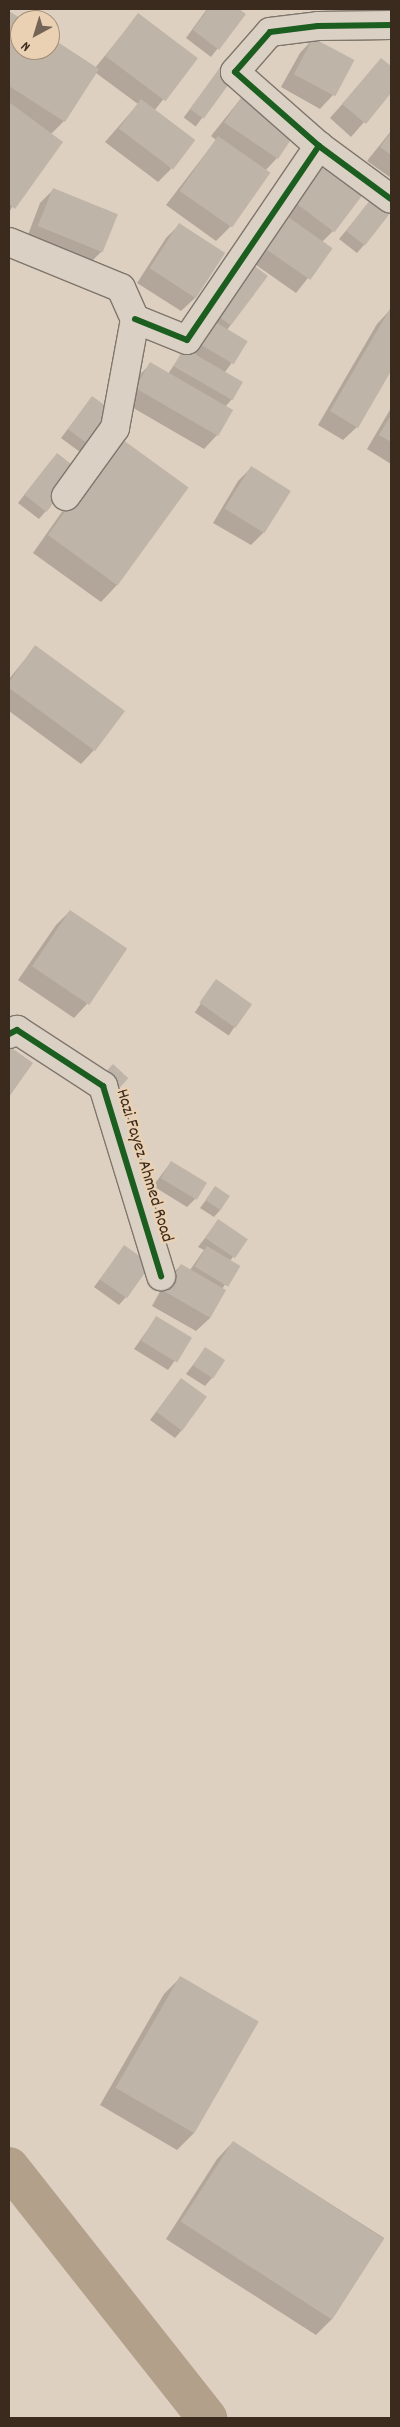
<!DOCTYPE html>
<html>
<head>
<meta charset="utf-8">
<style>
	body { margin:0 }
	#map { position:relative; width:400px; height:2427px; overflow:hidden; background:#ded0c0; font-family:Dekko,sans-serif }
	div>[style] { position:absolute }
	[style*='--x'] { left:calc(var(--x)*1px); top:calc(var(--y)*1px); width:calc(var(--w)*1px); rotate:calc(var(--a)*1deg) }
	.shadow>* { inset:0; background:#0003; transform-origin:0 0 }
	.canal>* { height:40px; margin:-20px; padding:0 20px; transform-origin:20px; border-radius:20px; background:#b3a08b }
	.building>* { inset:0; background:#bfb4a8; transform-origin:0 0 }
	.roads { filter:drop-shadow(1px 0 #7f766c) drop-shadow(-1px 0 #7f766c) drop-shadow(0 1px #7f766c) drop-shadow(0 -1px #7f766c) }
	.minor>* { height:28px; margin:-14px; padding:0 14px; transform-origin:14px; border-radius:14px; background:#dad0c4 }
	.cycleway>* { height:6px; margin:-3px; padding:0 3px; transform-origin:3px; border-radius:3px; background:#1b5e20 }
	span { translate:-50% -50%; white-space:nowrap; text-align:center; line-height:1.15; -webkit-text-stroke:5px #ebd1b3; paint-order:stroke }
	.street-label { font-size:18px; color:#3b2a1e }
	.frame { position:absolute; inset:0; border:10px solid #3b2a1e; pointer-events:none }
	.north { position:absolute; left:10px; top:10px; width:50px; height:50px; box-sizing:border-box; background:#ebd1b3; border:1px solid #a58e77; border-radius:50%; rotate:219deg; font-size:14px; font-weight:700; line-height:20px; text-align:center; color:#3b2a1e }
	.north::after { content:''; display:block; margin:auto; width:18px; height:22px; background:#746457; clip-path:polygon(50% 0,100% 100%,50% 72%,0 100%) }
</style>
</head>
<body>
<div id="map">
	<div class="shadow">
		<i style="clip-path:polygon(207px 9px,237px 9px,244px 14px,211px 57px,186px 38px)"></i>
		<i style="clip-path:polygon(9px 12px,20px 20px,20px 50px,50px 50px,50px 39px,95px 68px,138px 15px,196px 58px,154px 111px,171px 169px,158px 182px,105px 142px,138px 104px,96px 73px,64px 121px,51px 134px,9px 213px)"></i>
		<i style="clip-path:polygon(313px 39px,333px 95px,320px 109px,281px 87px,300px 53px)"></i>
		<i style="clip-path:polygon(381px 60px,391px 68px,391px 91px,351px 137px,330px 118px)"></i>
		<i style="left:221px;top:68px;width:15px;height:62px;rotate:37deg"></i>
		<i style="clip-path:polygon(242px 97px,277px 158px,265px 171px,230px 227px,216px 241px,166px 205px,216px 140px,211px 136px)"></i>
		<i style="clip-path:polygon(391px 131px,391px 178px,367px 161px)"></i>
		<i style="clip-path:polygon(309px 174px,333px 231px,322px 242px,331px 249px,296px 293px,246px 258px)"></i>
		<i style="clip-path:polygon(53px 190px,102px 251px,89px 264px,26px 240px,40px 203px)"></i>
		<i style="clip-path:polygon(370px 202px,364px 245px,357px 253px,339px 239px)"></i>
		<i style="clip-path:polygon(179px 225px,195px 298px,181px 311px,137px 283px,166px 238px)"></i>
		<i style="clip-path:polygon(266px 276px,227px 330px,247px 342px,225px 372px,232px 399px,225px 407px,217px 435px,204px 449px,123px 402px,137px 378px,150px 364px,168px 374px,184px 350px,201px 359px,189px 349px,202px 327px)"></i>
		<i style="clip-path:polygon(390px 310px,391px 368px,357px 427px,343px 440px,318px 425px,377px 324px)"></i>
		<i style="clip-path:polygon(92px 397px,88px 444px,80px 452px,61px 438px)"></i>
		<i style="clip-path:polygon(391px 408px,391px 464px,367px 449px)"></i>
		<i style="clip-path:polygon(102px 455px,117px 585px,101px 602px,33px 553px)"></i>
		<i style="clip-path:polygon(50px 462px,46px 511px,39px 519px,18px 503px)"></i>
		<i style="clip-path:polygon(251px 468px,264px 532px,251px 545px,213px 523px,238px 481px)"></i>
		<i style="clip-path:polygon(35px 647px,94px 750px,81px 764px,9px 711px,9px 679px)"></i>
		<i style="clip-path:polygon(70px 911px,87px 1004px,74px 1018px,18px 980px,56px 925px)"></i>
		<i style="left:216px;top:981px;width:41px;height:38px;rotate:34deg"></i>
		<i style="clip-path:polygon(171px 1162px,195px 1199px,187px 1207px,153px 1186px)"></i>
		<i style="clip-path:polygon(215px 1188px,221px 1209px,214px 1217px,200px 1208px)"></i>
		<i style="clip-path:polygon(218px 1221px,246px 1239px,230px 1261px,238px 1266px,222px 1289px,225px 1291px,210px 1318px,196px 1331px,152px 1306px,167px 1279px,181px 1265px,190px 1270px,204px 1250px,198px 1247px)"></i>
		<i style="clip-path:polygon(124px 1247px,126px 1297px,119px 1305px,94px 1287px)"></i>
		<i style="clip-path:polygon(156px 1318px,191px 1338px,168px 1370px,134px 1349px)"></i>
		<i style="clip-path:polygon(205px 1349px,212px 1378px,205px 1386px,186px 1374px)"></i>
		<i style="clip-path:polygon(181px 1379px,182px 1430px,175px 1438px,150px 1420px)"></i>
		<i style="clip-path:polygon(181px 1977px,257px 2022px,194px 2133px,177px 2150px,100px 2105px,164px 1994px)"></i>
		<i style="clip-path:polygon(233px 2142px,384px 2238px,333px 2318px,316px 2335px,166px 2239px,217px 2159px)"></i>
	</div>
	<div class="canal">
		<i style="--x:9;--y:2167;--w:320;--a:51.7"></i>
	</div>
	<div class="building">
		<i style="clip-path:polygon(208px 9px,239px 9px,246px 14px,219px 50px,193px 30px)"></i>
		<i style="clip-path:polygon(9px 11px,23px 20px,20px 20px,20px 50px,50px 50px,50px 37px,99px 69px,65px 122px,9px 86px)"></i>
		<i style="left:138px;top:13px;width:75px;height:54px;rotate:37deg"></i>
		<i style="left:313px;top:38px;width:47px;height:41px;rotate:28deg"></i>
		<i style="clip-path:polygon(381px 58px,391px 66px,391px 93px,366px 124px,342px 104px)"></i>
		<i style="left:221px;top:66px;width:17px;height:53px;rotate:36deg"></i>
		<i style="left:242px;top:96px;width:65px;height:32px;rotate:34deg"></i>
		<i style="left:141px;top:99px;width:68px;height:37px;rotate:37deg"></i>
		<i style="clip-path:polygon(9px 102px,63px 142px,15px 209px,9px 204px)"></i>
		<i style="clip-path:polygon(391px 132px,391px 155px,380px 147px)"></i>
		<i style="left:218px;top:136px;width:64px;height:67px;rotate:35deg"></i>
		<i style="left:322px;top:159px;width:54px;height:51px;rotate:37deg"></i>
		<i style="left:53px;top:188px;width:70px;height:41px;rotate:22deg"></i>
		<i style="left:370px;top:200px;width:24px;height:39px;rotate:38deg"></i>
		<i style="left:281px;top:212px;width:63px;height:39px;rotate:35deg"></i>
		<i style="left:179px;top:223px;width:55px;height:54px;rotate:33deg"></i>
		<i style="left:248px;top:261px;width:25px;height:62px;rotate:37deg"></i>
		<i style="clip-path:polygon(391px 307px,391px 371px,358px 428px,330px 411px)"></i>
		<i style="left:209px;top:318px;width:45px;height:27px;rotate:31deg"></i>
		<i style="left:184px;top:348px;width:68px;height:21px;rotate:30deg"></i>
		<i style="left:150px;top:362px;width:96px;height:30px;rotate:30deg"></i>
		<i style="left:92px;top:396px;width:26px;height:41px;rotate:36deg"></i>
		<i style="clip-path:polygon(391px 415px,391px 442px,379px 435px)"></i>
		<i style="left:119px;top:437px;width:86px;height:121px;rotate:36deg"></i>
		<i style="left:57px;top:453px;width:28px;height:53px;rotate:38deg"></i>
		<i style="left:251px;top:466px;width:47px;height:50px;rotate:32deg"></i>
		<i style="clip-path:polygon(35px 645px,125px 711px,95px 751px,9px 688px,9px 682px)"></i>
		<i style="left:70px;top:910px;width:69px;height:68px;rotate:34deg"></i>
		<i style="left:216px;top:979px;width:44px;height:29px;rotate:35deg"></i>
		<i style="clip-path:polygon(9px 1046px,33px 1063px,9px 1097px)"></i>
		<i style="left:113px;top:1064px;width:21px;height:13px;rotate:43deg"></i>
		<i style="left:171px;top:1161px;width:42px;height:20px;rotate:31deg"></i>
		<i style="left:215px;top:1186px;width:18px;height:17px;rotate:34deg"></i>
		<i style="left:218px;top:1219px;width:36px;height:23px;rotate:34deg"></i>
		<i style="left:124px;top:1245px;width:33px;height:42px;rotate:35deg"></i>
		<i style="left:207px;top:1246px;width:39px;height:24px;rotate:31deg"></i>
		<i style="left:181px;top:1264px;width:52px;height:32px;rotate:30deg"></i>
		<i style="left:156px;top:1316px;width:42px;height:29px;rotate:31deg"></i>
		<i style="left:205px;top:1347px;width:24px;height:22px;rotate:33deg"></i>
		<i style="left:181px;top:1378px;width:32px;height:42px;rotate:36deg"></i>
		<i style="left:180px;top:1976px;width:91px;height:129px;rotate:30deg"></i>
		<i style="left:233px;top:2141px;width:180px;height:96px;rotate:33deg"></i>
	</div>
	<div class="roads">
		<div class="minor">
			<i style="--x:319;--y:146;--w:112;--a:-138.6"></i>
			<i style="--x:235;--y:72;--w:53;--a:-48.8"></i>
			<i style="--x:270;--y:32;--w:48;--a:-7.1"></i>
			<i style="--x:318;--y:26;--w:73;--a:-0.8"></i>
			<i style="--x:9;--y:242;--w:121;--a:22.3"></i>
			<i style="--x:121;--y:288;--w:34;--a:66"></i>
			<i style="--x:135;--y:319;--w:111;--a:100.4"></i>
			<i style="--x:115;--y:428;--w:84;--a:125.8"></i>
			<i style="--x:135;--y:319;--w:56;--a:22"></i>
			<i style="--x:187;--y:340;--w:235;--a:-55.8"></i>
			<i style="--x:319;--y:146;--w:89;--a:36.4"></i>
			<i style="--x:9;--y:1034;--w:9;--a:-27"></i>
			<i style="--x:17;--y:1030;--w:103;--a:33.1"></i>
			<i style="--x:103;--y:1086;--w:199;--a:73"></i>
		</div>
	</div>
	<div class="cycleway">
		<i style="--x:319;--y:146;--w:112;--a:-138.6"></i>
		<i style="--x:235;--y:72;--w:53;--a:-48.8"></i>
		<i style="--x:270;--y:32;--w:48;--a:-7.1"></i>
		<i style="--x:318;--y:26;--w:73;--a:-0.8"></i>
		<i style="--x:135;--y:319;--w:56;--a:22"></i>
		<i style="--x:187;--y:340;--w:235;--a:-55.8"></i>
		<i style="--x:319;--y:146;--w:89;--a:36.4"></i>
		<i style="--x:9;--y:1034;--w:9;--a:-27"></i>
		<i style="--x:17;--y:1030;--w:103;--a:33.1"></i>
		<i style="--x:103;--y:1086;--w:199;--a:73"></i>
	</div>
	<div class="street-label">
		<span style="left:143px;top:1166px;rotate:73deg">Hazi Fayez Ahmed Road</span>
	</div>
	<div class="frame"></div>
	<div class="north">N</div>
</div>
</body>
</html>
